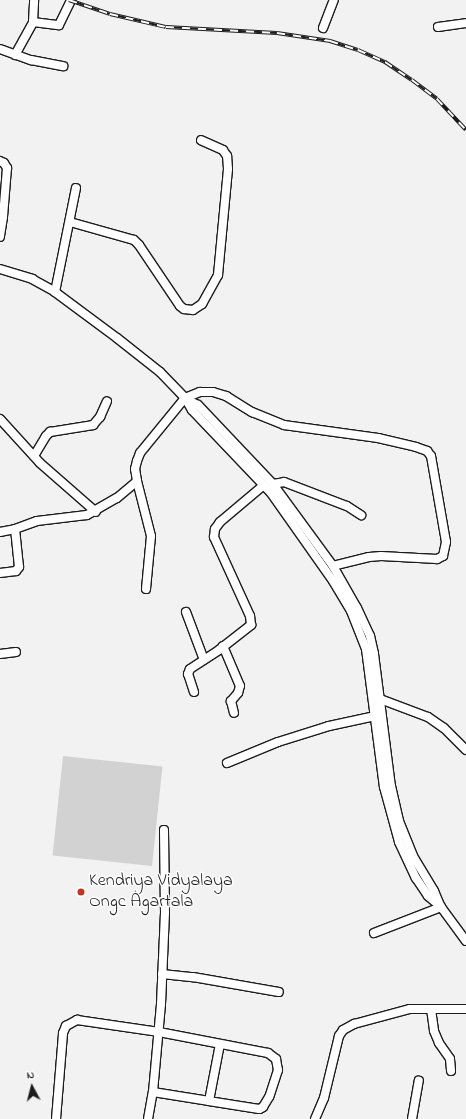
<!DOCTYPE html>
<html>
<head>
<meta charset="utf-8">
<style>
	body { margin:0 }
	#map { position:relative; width:466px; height:1119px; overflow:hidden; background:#f2f2f2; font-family:"Indie Flower",sans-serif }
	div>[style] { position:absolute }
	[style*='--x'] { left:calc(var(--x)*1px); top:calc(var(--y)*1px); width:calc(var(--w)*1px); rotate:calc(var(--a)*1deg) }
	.green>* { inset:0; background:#d2d2d2; transform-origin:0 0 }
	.roads { filter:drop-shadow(1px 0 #1c1c1c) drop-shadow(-1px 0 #1c1c1c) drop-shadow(0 1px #1c1c1c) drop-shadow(0 -1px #1c1c1c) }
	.minor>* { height:8px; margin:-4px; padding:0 4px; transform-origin:4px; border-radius:4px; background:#fff }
	.rail>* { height:4px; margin-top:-2px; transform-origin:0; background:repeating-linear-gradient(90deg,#fff 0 8px,#1c1c1c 0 16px); box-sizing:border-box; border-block:1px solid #1c1c1c }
	.dots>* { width:11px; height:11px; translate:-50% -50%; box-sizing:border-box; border:2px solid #fff; border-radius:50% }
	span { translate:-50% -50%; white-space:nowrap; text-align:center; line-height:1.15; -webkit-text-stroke:3px #fff; paint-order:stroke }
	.poi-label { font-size:18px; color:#1c1c1c }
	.left { translate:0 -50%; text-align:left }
	.north { position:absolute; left:12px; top:1067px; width:40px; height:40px; -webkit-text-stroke:3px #fff; paint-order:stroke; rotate:353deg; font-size:11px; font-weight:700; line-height:16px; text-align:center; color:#1c1c1c }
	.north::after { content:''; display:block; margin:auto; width:14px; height:18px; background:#1c1c1c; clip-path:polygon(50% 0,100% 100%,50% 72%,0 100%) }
</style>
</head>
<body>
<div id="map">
	<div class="green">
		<i style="left:63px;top:756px;width:100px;height:100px;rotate:6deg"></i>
	</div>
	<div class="roads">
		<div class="minor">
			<i style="--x:33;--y:22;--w:22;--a:-87"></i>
			<i style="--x:438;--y:27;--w:28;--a:-8"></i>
			<i style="--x:323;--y:28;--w:30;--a:-69"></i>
			<i style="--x:0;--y:49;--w:33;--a:20"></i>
			<i style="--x:31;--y:60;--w:33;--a:11"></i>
			<i style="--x:15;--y:55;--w:38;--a:-61"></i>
			<i style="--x:33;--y:22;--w:26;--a:7"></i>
			<i style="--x:59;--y:25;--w:28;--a:-64"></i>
			<i style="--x:0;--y:161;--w:4;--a:27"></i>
			<i style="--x:4;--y:163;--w:6;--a:59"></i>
			<i style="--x:7;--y:168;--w:49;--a:94.7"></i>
			<i style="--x:3;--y:217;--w:20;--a:99"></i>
			<i style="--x:70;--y:222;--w:66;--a:15.7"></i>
			<i style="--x:134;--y:240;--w:7;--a:45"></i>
			<i style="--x:139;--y:245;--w:73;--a:56.1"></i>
			<i style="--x:180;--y:306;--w:5;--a:37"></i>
			<i style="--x:184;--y:309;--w:9;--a:6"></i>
			<i style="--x:193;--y:310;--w:11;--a:-34"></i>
			<i style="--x:202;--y:304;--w:33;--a:-61"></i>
			<i style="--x:218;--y:275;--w:106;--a:-84.6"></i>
			<i style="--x:228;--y:169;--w:13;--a:-94"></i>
			<i style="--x:227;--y:156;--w:7;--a:-124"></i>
			<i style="--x:223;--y:150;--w:24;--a:-156"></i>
			<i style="--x:0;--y:269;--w:34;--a:17"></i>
			<i style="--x:32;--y:279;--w:26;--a:29"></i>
			<i style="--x:55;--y:292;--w:77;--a:36.6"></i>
			<i style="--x:117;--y:338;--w:55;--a:38.3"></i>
			<i style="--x:160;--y:372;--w:36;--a:46"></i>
			<i style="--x:185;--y:398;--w:14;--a:60"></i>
			<i style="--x:192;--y:410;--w:115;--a:46.4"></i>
			<i style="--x:271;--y:493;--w:108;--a:54.8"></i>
			<i style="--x:333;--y:581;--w:35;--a:59"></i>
			<i style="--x:351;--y:611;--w:41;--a:68.5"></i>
			<i style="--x:366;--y:649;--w:139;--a:82.6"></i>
			<i style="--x:384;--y:787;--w:57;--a:74.7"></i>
			<i style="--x:399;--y:842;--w:40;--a:65"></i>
			<i style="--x:416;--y:878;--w:22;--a:56"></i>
			<i style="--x:428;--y:896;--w:17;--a:40"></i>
			<i style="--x:441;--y:907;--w:42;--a:53.7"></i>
			<i style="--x:55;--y:292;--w:106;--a:-78.6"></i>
			<i style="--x:186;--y:399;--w:13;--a:27"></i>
			<i style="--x:198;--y:405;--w:109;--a:46.5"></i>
			<i style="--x:273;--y:484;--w:102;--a:53.8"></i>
			<i style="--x:333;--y:566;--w:48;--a:60.3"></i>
			<i style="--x:357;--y:608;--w:31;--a:65"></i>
			<i style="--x:370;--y:636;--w:18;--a:77"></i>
			<i style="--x:374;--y:654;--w:133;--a:82.7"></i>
			<i style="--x:391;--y:786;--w:36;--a:77"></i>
			<i style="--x:399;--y:821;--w:38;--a:68"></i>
			<i style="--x:413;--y:856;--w:41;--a:59"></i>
			<i style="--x:434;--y:891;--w:15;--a:67"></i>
			<i style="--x:0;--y:419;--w:59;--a:47.7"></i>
			<i style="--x:40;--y:463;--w:74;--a:41.2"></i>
			<i style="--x:34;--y:456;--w:23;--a:-59"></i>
			<i style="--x:46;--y:436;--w:6;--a:-45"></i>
			<i style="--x:50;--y:432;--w:44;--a:-9.2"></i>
			<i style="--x:93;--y:425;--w:11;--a:-49"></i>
			<i style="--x:100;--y:417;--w:17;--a:-66"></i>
			<i style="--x:273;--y:484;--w:11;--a:-10"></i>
			<i style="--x:284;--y:482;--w:67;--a:20.9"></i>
			<i style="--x:347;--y:506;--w:17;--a:33"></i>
			<i style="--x:0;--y:532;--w:15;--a:-11"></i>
			<i style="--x:15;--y:529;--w:23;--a:-20"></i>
			<i style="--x:37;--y:521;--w:50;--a:-6.8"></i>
			<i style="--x:87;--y:515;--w:34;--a:-30"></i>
			<i style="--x:117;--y:498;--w:26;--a:-40"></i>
			<i style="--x:0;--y:573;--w:16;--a:-7"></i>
			<i style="--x:16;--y:571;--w:5;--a:-53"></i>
			<i style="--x:19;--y:567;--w:38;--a:-96"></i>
			<i style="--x:146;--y:589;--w:53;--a:-84.6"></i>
			<i style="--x:151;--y:536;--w:57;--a:-104.3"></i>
			<i style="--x:137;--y:481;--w:12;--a:-99"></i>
			<i style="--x:135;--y:469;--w:8;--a:-76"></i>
			<i style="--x:137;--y:461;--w:9;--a:-69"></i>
			<i style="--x:140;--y:453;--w:71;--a:-50.7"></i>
			<i style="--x:185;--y:398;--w:16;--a:-22"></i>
			<i style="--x:200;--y:392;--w:13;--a:0"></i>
			<i style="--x:213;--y:392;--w:14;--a:17"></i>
			<i style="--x:226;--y:396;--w:31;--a:32"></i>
			<i style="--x:252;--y:412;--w:35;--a:22"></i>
			<i style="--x:284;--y:425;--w:95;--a:7.9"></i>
			<i style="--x:378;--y:438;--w:39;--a:13"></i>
			<i style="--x:416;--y:447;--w:12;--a:20"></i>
			<i style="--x:427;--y:451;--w:6;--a:51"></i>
			<i style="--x:431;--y:456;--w:87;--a:80.1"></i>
			<i style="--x:446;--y:542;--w:14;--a:102"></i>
			<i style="--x:443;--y:556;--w:7;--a:153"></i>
			<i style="--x:437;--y:559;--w:56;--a:-176.9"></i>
			<i style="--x:381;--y:556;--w:12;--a:175"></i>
			<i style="--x:369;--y:557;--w:37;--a:166"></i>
			<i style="--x:186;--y:612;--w:51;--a:69.4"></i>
			<i style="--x:223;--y:646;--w:43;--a:67"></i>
			<i style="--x:240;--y:686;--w:7;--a:106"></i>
			<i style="--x:238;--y:693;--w:11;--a:131"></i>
			<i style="--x:231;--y:701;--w:12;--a:76"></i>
			<i style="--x:0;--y:654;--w:16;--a:-7"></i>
			<i style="--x:194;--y:692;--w:19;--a:-108"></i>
			<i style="--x:188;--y:674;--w:5;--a:-68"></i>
			<i style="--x:190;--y:669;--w:35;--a:-33"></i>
			<i style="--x:219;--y:650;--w:41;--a:-38"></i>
			<i style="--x:251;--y:625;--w:9;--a:-96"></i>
			<i style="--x:250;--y:616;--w:87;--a:-114.5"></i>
			<i style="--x:214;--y:537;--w:8;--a:-83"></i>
			<i style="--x:215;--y:529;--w:9;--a:-54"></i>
			<i style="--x:220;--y:522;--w:57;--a:-40.1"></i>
			<i style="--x:380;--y:699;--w:51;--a:20.6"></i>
			<i style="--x:428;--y:717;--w:19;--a:35"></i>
			<i style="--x:444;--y:728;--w:31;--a:45"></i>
			<i style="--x:227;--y:763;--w:55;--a:-22.4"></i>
			<i style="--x:278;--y:742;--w:53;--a:-17.4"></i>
			<i style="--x:329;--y:726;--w:52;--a:-12.2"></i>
			<i style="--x:374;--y:933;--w:72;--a:-21.2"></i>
			<i style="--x:162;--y:974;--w:31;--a:6"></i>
			<i style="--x:193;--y:977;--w:87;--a:9.9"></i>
			<i style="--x:431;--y:1009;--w:22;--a:82"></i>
			<i style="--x:434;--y:1031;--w:13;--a:67"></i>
			<i style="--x:439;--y:1043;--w:19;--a:55"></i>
			<i style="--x:450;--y:1059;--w:12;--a:85"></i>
			<i style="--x:153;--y:1092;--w:57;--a:9.1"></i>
			<i style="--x:209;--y:1101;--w:58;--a:-79.1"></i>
			<i style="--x:56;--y:1119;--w:86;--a:-85.3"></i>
			<i style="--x:63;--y:1033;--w:8;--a:-67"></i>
			<i style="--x:66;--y:1026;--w:13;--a:-29"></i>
			<i style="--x:77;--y:1020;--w:83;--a:8.3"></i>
			<i style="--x:159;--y:1032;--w:111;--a:10.9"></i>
			<i style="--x:268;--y:1053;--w:10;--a:37"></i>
			<i style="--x:276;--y:1059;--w:11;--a:80"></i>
			<i style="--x:278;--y:1070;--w:28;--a:108"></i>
			<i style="--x:269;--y:1097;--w:12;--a:121"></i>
			<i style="--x:263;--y:1107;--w:4;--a:153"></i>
			<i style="--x:259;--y:1109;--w:51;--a:-170.9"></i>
			<i style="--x:148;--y:1119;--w:27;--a:-80"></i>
			<i style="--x:153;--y:1092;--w:88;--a:-84.8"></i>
			<i style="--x:161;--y:1004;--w:91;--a:-87.5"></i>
			<i style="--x:165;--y:913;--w:83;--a:-90.7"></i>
			<i style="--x:315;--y:1119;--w:23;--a:-67"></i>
			<i style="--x:324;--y:1098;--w:64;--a:-76.4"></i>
			<i style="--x:339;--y:1036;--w:7;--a:-56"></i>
			<i style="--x:343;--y:1030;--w:13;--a:-29"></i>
			<i style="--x:354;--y:1024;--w:58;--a:-15"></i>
			<i style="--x:410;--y:1009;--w:56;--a:0"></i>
			<i style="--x:412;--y:1119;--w:39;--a:-80"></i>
		</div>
	</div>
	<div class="rail">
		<i style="--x:69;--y:0;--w:43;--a:18.9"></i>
		<i style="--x:110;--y:14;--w:57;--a:13.1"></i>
		<i style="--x:166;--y:27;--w:111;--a:3.1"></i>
		<i style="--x:277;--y:33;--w:54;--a:8.6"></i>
		<i style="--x:330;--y:41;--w:29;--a:18"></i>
		<i style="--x:358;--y:50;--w:30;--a:24"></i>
		<i style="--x:385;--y:62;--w:32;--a:34"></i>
		<i style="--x:412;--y:80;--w:31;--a:37"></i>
		<i style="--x:437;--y:99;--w:42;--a:46.9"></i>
	</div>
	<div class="dots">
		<i style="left:81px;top:892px;background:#c8321e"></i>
	</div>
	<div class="poi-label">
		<span class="left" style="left:89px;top:892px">Kendriya Vidyalaya<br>Ongc Agartala</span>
	</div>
	<div class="north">N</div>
</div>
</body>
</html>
